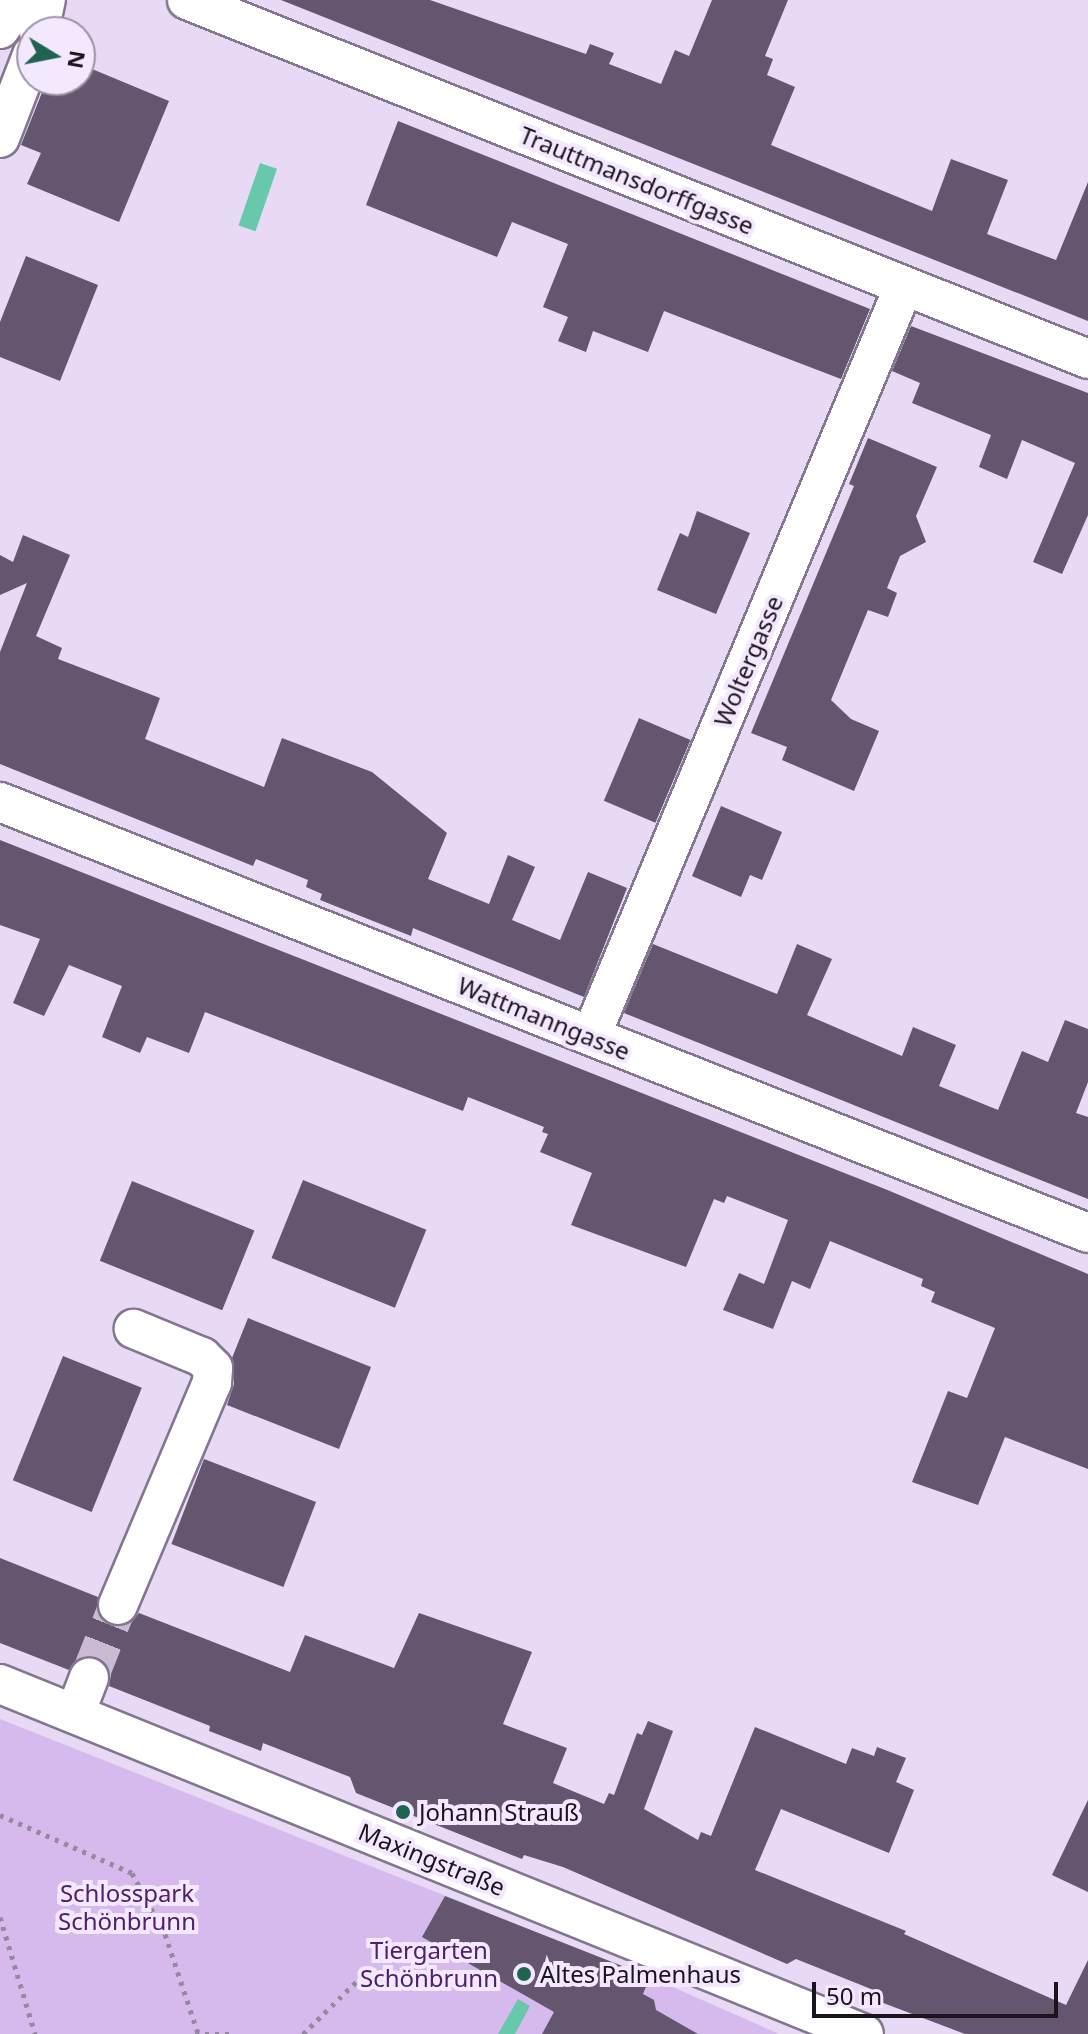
<!DOCTYPE html>
<html>
<head>
<meta charset="utf-8">
<style>
	body { margin:0 }
	#map { position:relative; width:1088px; height:2034px; overflow:hidden; background:#e8d9f4; font-family:"Noto Sans",sans-serif }
	div>[style] { position:absolute }
	[style*='--x'] { left:calc(var(--x)*1px); top:calc(var(--y)*1px); width:calc(var(--w)*1px); rotate:calc(var(--a)*1deg) }
	.green>* { inset:0; background:#d6baed }
	.water>* { inset:0; background:#68c8ac; transform-origin:0 0 }
	.building>* { inset:0; background:#63566e; transform-origin:0 0 }
	.minor-tunnel>* { height:38px; margin-top:-19px; transform-origin:0; background:repeating-linear-gradient(90deg,#c9bbd4 0 38px,transparent 0 57px) }
	.path>* { height:5px; margin-top:-2.5px; transform-origin:0; background:repeating-linear-gradient(90deg,#94899d 0 4px,transparent 0 10px) }
	.roads { filter:drop-shadow(2px 0 #84768f) drop-shadow(-2px 0 #84768f) drop-shadow(0 2px #84768f) drop-shadow(0 -2px #84768f) }
	.minor>* { height:38px; margin:-19px; padding:0 19px; transform-origin:19px; border-radius:19px; background:#fff }
	.dots>* { width:22px; height:22px; translate:-50% -50%; box-sizing:border-box; border:4px solid #f4e8fe; border-radius:50% }
	span { translate:-50% -50%; white-space:nowrap; text-align:center; line-height:1.15; -webkit-text-stroke:8px #f4e8fe; paint-order:stroke }
	.street-label { font-size:24px; color:#1a141e }
	.poi-label { font-size:24px; color:#1a141e }
	.left { translate:0 -50%; text-align:left }
	.park-label { font-size:24px; color:#50206d }
	.north { position:absolute; left:16px; top:16px; width:80px; height:80px; box-sizing:border-box; background:#f4e8fe; border:2px solid #9d93a4; border-radius:50%; rotate:100deg; font-size:22px; font-weight:700; line-height:32px; text-align:center; color:#1a141e }
	.north::after { content:''; display:block; margin:auto; width:28px; height:36px; background:#216351; clip-path:polygon(50% 0,100% 100%,50% 72%,0 100%) }
	.scale { position:absolute; left:812px; top:1982px; width:246px; height:36px; box-sizing:border-box; border:4px solid #1a141e; border-top:0; padding-left:10px; font-size:24px; line-height:28px; white-space:nowrap; color:#1a141e; -webkit-text-stroke:6px #f4e8fe; paint-order:stroke }
</style>
</head>
<body>
<div id="map">
	<div class="green">
		<i style="clip-path:polygon(0 1719px,650px 1977px,779px 2034px,0 2034px)"></i>
	</div>
	<div class="water">
		<i style="left:260px;top:163px;width:18px;height:66px;rotate:19deg"></i>
		<i style="clip-path:polygon(518px 1999px,530px 2006px,515px 2034px,498px 2034px)"></i>
	</div>
	<div class="building">
		<i style="clip-path:polygon(281px 0,430px 0,586px 54px,590px 44px,614px 53px,609px 64px,661px 84px,675px 50px,689px 56px,712px 0,788px 0,765px 56px,773px 59px,767px 75px,795px 87px,771px 145px,932px 211px,951px 159px,1008px 180px,987px 234px,1056px 260px,1088px 182px,1088px 321px)"></i>
		<i style="clip-path:polygon(80px 64px,169px 101px,119px 222px,27px 184px,41px 153px,21px 145px,47px 80px,80px 80px)"></i>
		<i style="clip-path:polygon(398px 121px,870px 309px,841px 379px,664px 311px,648px 352px,593px 331px,586px 352px,558px 341px,568px 317px,543px 307px,568px 244px,512px 222px,497px 257px,366px 205px)"></i>
		<i style="clip-path:polygon(26px 256px,98px 285px,60px 381px,0 357px,0 322px)"></i>
		<i style="clip-path:polygon(911px 326px,1088px 393px,1088px 515px,1062px 574px,1033px 562px,1075px 463px,1022px 440px,1007px 479px,979px 467px,991px 435px,912px 403px,920px 383px,892px 371px)"></i>
		<i style="clip-path:polygon(868px 438px,937px 467px,916px 516px,926px 542px,900px 556px,887px 588px,897px 593px,888px 617px,868px 610px,831px 700px,851px 719px,879px 731px,854px 791px,782px 760px,787px 747px,751px 733px,854px 486px,849px 484px)"></i>
		<i style="clip-path:polygon(697px 511px,750px 533px,716px 614px,657px 590px,680px 533px,688px 537px)"></i>
		<i style="clip-path:polygon(23px 535px,70px 555px,36px 636px,62px 648px,58px 659px,160px 698px,145px 739px,264px 787px,282px 738px,372px 772px,447px 833px,428px 879px,489px 904px,508px 855px,535px 867px,512px 920px,560px 940px,588px 872px,627px 888px,584px 997px,413px 928px,411px 936px,320px 900px,322px 894px,306px 887px,308px 880px,256px 859px,253px 866px,0 764px,0 652px,27px 583px,0 595px,0 555px,13px 562px)"></i>
		<i style="left:639px;top:718px;width:56px;height:90px;rotate:23deg"></i>
		<i style="clip-path:polygon(721px 806px,782px 832px,762px 880px,750px 875px,741px 897px,692px 876px)"></i>
		<i style="clip-path:polygon(0 840px,885px 1189px,1088px 1274px,1088px 1469px,1005px 1437px,978px 1505px,912px 1482px,948px 1391px,967px 1398px,995px 1328px,931px 1302px,935px 1292px,921px 1286px,923px 1279px,830px 1241px,810px 1289px,792px 1281px,773px 1329px,723px 1310px,739px 1273px,764px 1284px,788px 1220px,727px 1196px,724px 1203px,714px 1199px,686px 1267px,571px 1225px,592px 1173px,540px 1152px,548px 1134px,542px 1132px,544px 1127px,468px 1097px,463px 1111px,205px 1012px,189px 1053px,147px 1037px,140px 1053px,102px 1037px,122px 986px,69px 965px,44px 1016px,13px 1003px,40px 939px,0 925px)"></i>
		<i style="clip-path:polygon(653px 944px,777px 994px,797px 944px,832px 959px,807px 1015px,902px 1056px,913px 1027px,956px 1045px,939px 1086px,998px 1110px,1022px 1051px,1048px 1062px,1065px 1020px,1088px 1029px,1088px 1082px,1076px 1113px,1088px 1117px,1088px 1199px,624px 1013px)"></i>
		<i style="left:303px;top:1180px;width:133px;height:84px;rotate:22deg"></i>
		<i style="left:132px;top:1181px;width:132px;height:86px;rotate:22deg"></i>
		<i style="clip-path:polygon(248px 1318px,371px 1367px,339px 1449px,227px 1405px,234px 1384px,232px 1358px)"></i>
		<i style="left:63px;top:1356px;width:85px;height:134px;rotate:22deg"></i>
		<i style="left:204px;top:1459px;width:120px;height:91px;rotate:21deg"></i>
		<i style="clip-path:polygon(0 1558px,98px 1597px,100px 1618px,110px 1625px,131px 1623px,139px 1613px,290px 1672px,305px 1635px,394px 1668px,419px 1613px,532px 1652px,503px 1724px,567px 1748px,553px 1783px,604px 1804px,609px 1793px,614px 1795px,637px 1733px,642px 1735px,648px 1721px,673px 1731px,644px 1809px,698px 1840px,701px 1832px,711px 1836px,755px 1727px,846px 1764px,852px 1748px,874px 1756px,877px 1747px,906px 1758px,896px 1782px,914px 1790px,889px 1853px,781px 1809px,755px 1870px,906px 1931px,904px 1934px,1066px 2005px,1088px 1960px,1088px 2034px,965px 2034px,878px 2001px,881px 1993px,796px 1959px,787px 1964px,563px 1867px,524px 1855px,522px 1859px,356px 1793px,350px 1777px,263px 1743px,261px 1751px,209px 1731px,210px 1726px,109px 1686px,111px 1674px,98px 1658px,85px 1656px,69px 1670px,0 1643px)"></i>
		<i style="clip-path:polygon(1088px 1800px,1088px 1892px,1052px 1875px)"></i>
		<i style="clip-path:polygon(445px 1896px,650px 1977px,643px 1994px,654px 2000px,656px 2010px,698px 2034px,542px 2034px,554px 2012px,422px 1937px)"></i>
	</div>
	<div class="minor-tunnel">
		<i style="--x:89;--y:1678;--w:79;--a:-68.3"></i>
	</div>
	<div class="path">
		<i style="--x:0;--y:1815;--w:144;--a:23.7"></i>
		<i style="--x:132;--y:1873;--w:69;--a:61.6"></i>
		<i style="--x:165;--y:1934;--w:104;--a:71.6"></i>
		<i style="--x:0;--y:1917;--w:122;--a:73.3"></i>
		<i style="--x:195;--y:2034;--w:34;--a:0"></i>
		<i style="--x:303;--y:2034;--w:76;--a:-44.5"></i>
	</div>
	<div class="roads">
		<div class="minor">
			<i style="--x:187;--y:0;--w:970;--a:21.72"></i>
			<i style="--x:0;--y:29;--w:35;--a:-55"></i>
			<i style="--x:39;--y:32;--w:33;--a:-78"></i>
			<i style="--x:0;--y:138;--w:89;--a:-68.9"></i>
			<i style="--x:0;--y:802;--w:1170;--a:21.61"></i>
			<i style="--x:591;--y:1036;--w:813;--a:-67.35"></i>
			<i style="--x:118;--y:1605;--w:241;--a:-67.1"></i>
			<i style="--x:212;--y:1383;--w:15;--a:-86"></i>
			<i style="--x:213;--y:1368;--w:16;--a:-135"></i>
			<i style="--x:202;--y:1357;--w:74;--a:-157.6"></i>
			<i style="--x:0;--y:1684;--w:932;--a:22.05"></i>
			<i style="--x:75;--y:1714;--w:39;--a:-69"></i>
		</div>
	</div>
	<div class="dots">
		<i style="left:403px;top:1812px;background:#216351"></i>
		<i style="left:524px;top:1974px;background:#216351"></i>
	</div>
	<div class="street-label">
		<span style="left:637px;top:180px;rotate:22deg">Trauttmansdorffgasse</span>
		<span style="left:748px;top:661px;rotate:-67deg">Woltergasse</span>
		<span style="left:544px;top:1018px;rotate:22deg">Wattmanngasse</span>
		<span style="left:432px;top:1859px;rotate:22deg">Maxingstraße</span>
	</div>
	<div class="poi-label">
		<span class="left" style="left:419px;top:1812px">Johann Strauß</span>
		<span class="left" style="left:540px;top:1974px">Altes Palmenhaus</span>
	</div>
	<div class="park-label">
		<span style="left:127px;top:1907px">Schlosspark<br>Schönbrunn</span>
		<span style="left:429px;top:1964px">Tiergarten<br>Schönbrunn</span>
	</div>
	<div class="north">N</div>
	<div class="scale">50 m</div>
</div>
</body>
</html>
